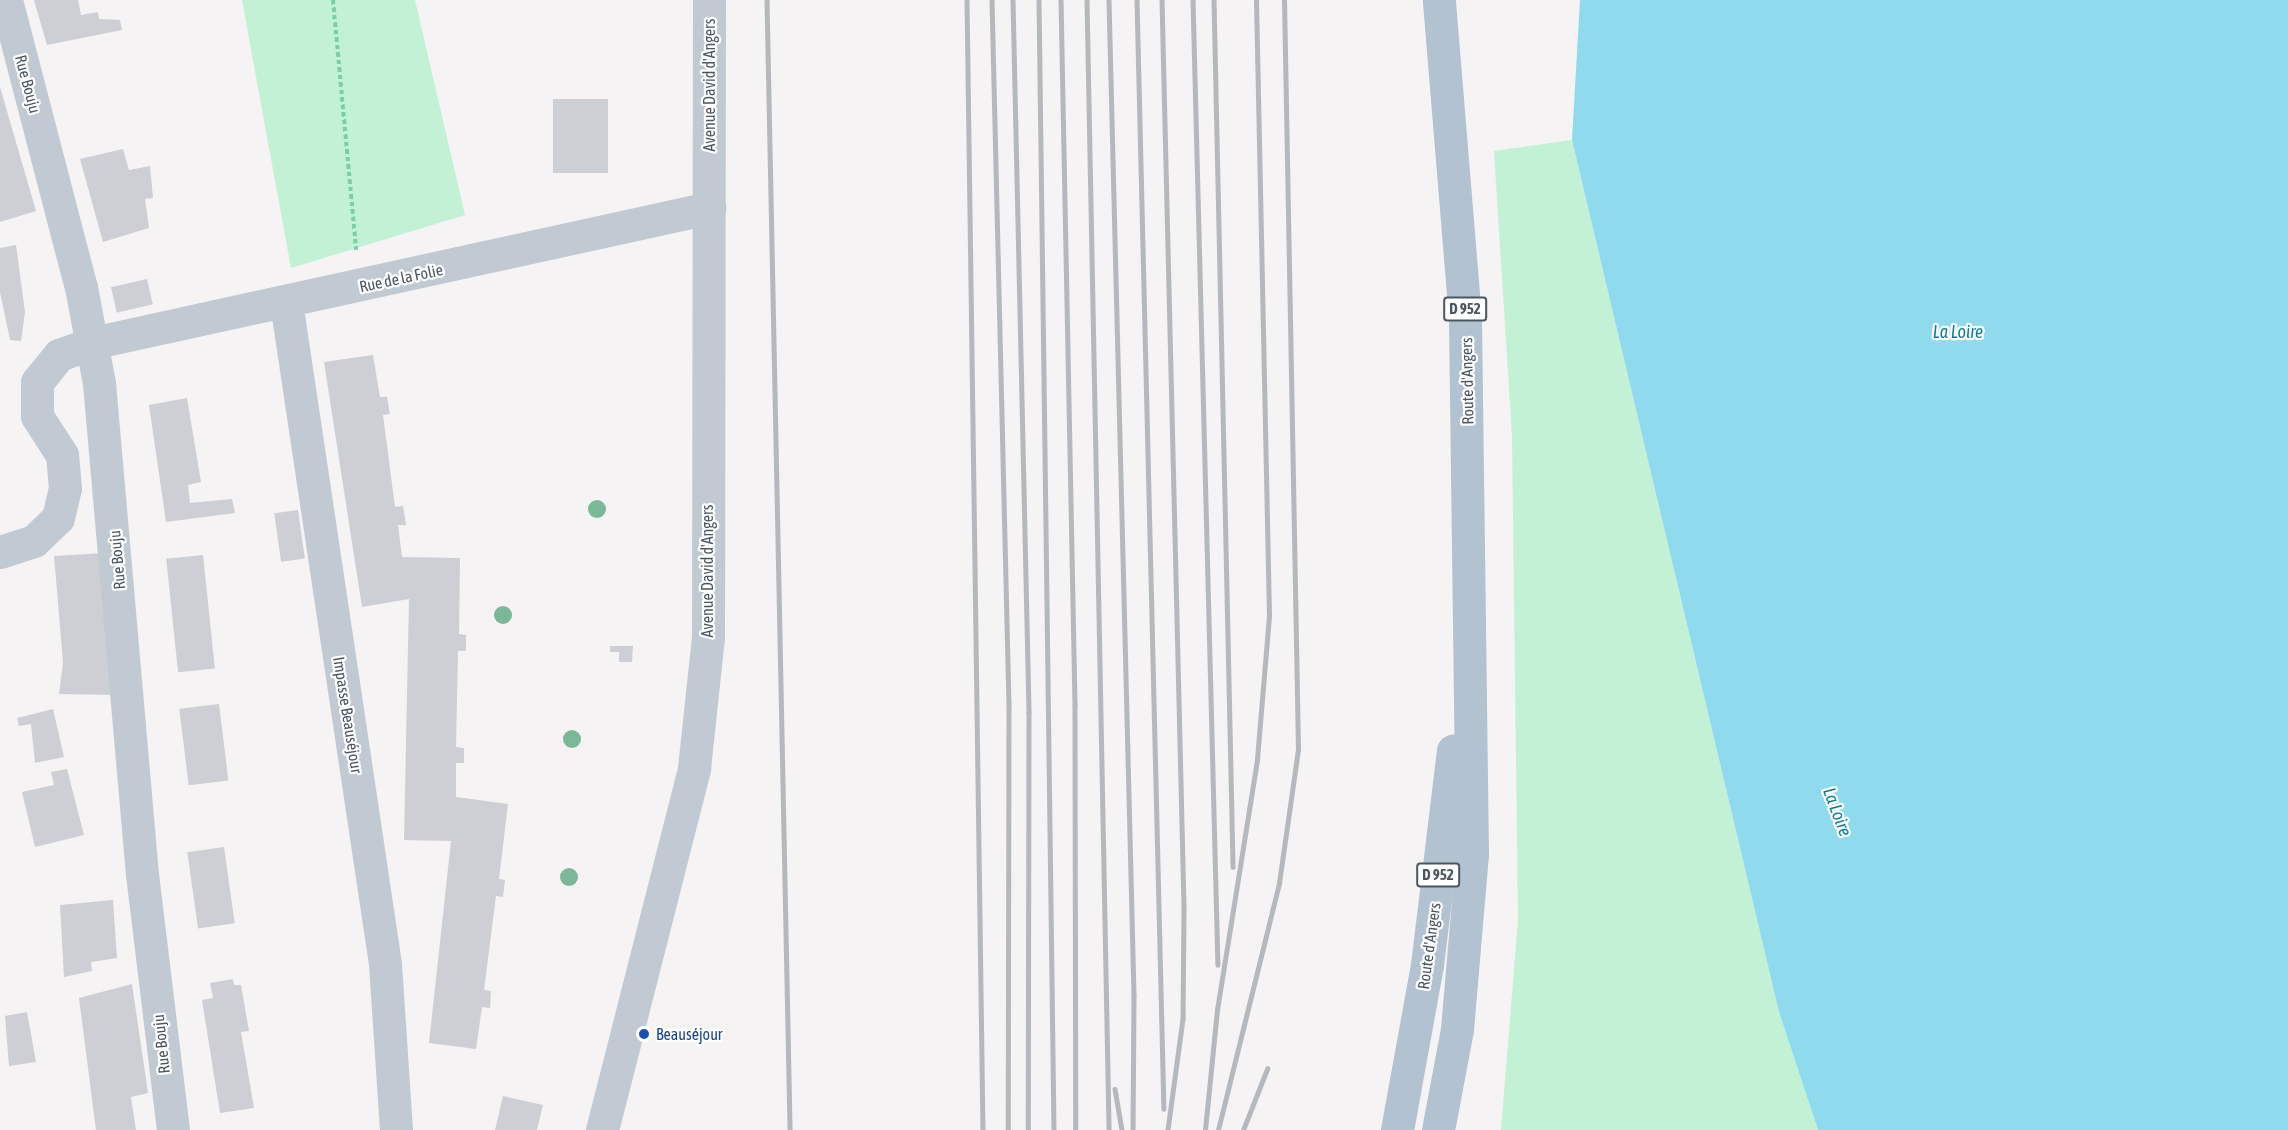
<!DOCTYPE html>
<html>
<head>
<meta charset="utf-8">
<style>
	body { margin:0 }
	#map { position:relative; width:2288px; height:1130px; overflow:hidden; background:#f5f3f3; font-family:"Asap Condensed",sans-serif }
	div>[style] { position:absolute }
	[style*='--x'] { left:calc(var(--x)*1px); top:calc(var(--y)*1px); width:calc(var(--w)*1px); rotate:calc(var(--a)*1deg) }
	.green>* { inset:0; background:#c3f1d5 }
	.water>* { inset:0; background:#90daee }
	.building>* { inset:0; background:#cdcfd5; transform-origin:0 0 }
	.path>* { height:4px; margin-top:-2px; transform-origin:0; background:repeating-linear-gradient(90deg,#7ad0a6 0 4.5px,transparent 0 7.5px) }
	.minor>* { height:33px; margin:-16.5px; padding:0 16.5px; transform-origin:16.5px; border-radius:16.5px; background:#c1cad2 }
	.major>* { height:33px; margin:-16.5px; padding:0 16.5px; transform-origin:16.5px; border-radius:16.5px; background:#b3c2d1 }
	.rail>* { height:4.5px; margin:-2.25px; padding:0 2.25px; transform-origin:2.25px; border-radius:2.25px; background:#b5b8bd }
	.trees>* { width:18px; height:18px; margin:-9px; border-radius:50%; background:#7bb799 }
	.dots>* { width:16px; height:16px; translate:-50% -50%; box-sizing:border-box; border:3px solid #fff; border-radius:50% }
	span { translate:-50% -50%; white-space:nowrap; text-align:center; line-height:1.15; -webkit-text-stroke:4.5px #fff; paint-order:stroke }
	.shield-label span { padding:2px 4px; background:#fff; border:2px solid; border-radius:4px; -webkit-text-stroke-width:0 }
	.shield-label { font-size:15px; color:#4a5661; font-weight:700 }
	.street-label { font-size:16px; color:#4a5661 }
	.transit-label { font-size:16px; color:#164399 }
	.left { translate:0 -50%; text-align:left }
	.water-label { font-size:18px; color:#0c7c9b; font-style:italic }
</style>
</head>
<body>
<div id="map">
	<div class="green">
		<i style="clip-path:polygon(242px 0,415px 0,465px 215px,291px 268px)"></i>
		<i style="clip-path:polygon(1572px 140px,1779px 1012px,1818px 1130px,1501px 1130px,1518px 920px,1512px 435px,1494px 151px)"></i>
	</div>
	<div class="water">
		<i style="clip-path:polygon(1580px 0,2288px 0,2288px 1130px,1818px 1130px,1779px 1012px,1572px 140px)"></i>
	</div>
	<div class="building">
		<i style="clip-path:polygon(34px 0,78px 0,81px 15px,98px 12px,99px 19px,120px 20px,122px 30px,47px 45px)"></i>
		<i style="clip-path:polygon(0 87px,36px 211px,0 222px)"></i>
		<i style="left:553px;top:99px;width:55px;height:74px"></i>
		<i style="clip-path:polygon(123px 149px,129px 170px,150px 166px,153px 198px,145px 199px,149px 228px,103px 242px,80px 159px)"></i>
		<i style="clip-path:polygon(16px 245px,25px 312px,21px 341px,10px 340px,0 292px,0 248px)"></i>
		<i style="left:147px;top:279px;width:26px;height:37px;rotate:77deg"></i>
		<i style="clip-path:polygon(373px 355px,380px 397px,387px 397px,390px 414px,383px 415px,395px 507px,403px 506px,406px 525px,398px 525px,402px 557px,460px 558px,459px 634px,466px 635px,466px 651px,458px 651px,456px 747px,464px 748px,464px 763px,456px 763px,456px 797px,508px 804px,499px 879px,505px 880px,503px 897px,496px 896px,484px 990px,491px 991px,490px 1008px,482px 1007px,476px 1049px,429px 1043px,451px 841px,404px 840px,409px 599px,362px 607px,324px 362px)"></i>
		<i style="clip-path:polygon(187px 398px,201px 482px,188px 485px,190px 503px,232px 499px,235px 513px,166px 522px,149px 405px)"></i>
		<i style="left:298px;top:510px;width:49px;height:24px;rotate:82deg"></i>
		<i style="clip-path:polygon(105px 553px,113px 695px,59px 694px,63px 662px,54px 556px)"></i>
		<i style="left:203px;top:555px;width:114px;height:37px;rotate:84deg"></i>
		<i style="clip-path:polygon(610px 646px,633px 646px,632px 662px,619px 662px,619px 652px,610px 652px)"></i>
		<i style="left:219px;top:704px;width:77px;height:40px;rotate:83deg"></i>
		<i style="clip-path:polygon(53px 709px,64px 757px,35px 763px,31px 724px,19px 726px,17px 718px)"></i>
		<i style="clip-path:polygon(67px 769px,84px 835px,35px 847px,22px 792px,54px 785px,51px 772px)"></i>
		<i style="left:224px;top:847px;width:77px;height:37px;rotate:82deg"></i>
		<i style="clip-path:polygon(113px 900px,117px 958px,91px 962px,92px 971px,64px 977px,60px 905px)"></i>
		<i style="clip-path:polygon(233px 979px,234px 985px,241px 985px,249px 1031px,241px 1032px,254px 1108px,220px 1113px,202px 1000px,213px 998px,210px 983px)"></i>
		<i style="clip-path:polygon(132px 984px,148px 1093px,131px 1097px,136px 1130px,96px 1130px,79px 998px)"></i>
		<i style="clip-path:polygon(27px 1012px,36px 1062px,9px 1066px,5px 1016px)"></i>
		<i style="clip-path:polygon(503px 1096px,543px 1105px,537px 1130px,495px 1130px)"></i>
	</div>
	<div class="path">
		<i style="--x:333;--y:0;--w:251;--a:84.7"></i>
	</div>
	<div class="minor">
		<i style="--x:6;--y:0;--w:297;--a:75.4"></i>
		<i style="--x:81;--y:287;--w:98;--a:79.4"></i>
		<i style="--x:99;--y:383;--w:493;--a:85"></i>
		<i style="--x:142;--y:874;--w:258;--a:83.1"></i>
		<i style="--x:286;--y:302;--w:669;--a:81.49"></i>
		<i style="--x:385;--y:964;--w:166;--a:86.2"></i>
		<i style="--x:0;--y:552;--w:36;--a:-18"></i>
		<i style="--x:34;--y:541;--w:33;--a:-44"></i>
		<i style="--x:58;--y:518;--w:31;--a:-77"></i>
		<i style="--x:65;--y:488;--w:33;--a:-95"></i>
		<i style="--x:62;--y:455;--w:46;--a:-122.7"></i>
		<i style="--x:37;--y:416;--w:34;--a:-90"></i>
		<i style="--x:37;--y:382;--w:35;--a:-51"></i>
		<i style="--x:59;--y:355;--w:35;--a:-20"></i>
		<i style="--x:92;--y:343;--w:632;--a:-12.34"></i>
		<i style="--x:602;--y:1130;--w:374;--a:-75.7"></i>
		<i style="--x:694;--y:768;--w:132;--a:-83.9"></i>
		<i style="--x:708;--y:637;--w:637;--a:-89.91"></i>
	</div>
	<div class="major">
		<i style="--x:1397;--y:1130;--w:168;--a:-79.7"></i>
		<i style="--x:1427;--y:965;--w:216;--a:-83.1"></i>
		<i style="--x:1438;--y:1130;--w:103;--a:-79.3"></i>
		<i style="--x:1457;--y:1029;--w:176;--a:-85.1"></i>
		<i style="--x:1472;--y:854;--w:536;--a:-90.75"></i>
		<i style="--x:1465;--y:318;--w:319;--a:-94.7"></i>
	</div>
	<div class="rail">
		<i style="--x:767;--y:0;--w:1130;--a:88.83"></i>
		<i style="--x:967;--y:0;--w:1130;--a:89.19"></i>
		<i style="--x:992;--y:0;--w:704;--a:88.62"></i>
		<i style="--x:1009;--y:704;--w:426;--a:90.1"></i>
		<i style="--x:1013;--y:0;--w:712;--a:88.71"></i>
		<i style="--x:1029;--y:712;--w:418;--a:90.1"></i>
		<i style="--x:1039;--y:0;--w:1130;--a:89.24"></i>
		<i style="--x:1061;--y:0;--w:705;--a:88.86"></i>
		<i style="--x:1075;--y:705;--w:425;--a:89.9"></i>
		<i style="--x:1087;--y:0;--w:1130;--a:88.88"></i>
		<i style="--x:1109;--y:0;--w:995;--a:88.56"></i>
		<i style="--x:1134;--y:995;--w:135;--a:90.4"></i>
		<i style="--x:1137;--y:0;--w:1109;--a:88.61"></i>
		<i style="--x:1162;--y:0;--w:909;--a:88.61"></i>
		<i style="--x:1184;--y:909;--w:110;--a:90.5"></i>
		<i style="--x:1183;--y:1019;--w:112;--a:97.7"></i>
		<i style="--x:1193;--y:0;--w:965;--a:88.52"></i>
		<i style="--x:1214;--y:0;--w:867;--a:88.74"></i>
		<i style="--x:1115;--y:1089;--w:42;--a:80.3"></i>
		<i style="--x:1205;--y:1130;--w:121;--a:-84.3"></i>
		<i style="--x:1217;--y:1010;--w:254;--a:-80.9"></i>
		<i style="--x:1257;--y:759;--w:144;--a:-85.2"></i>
		<i style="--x:1269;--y:616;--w:616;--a:-91.21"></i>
		<i style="--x:1218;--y:1130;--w:254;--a:-76.1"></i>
		<i style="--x:1279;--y:883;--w:135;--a:-81.9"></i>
		<i style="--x:1298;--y:749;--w:749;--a:-91.07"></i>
		<i style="--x:1243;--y:1130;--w:66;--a:-68.5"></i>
	</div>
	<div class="trees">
		<i style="left:597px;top:509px"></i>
		<i style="left:503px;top:615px"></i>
		<i style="left:572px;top:739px"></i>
		<i style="left:569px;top:877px"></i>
	</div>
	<div class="dots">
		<i style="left:644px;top:1034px;background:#1a4fb4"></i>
	</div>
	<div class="shield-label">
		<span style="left:1465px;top:309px">D 952</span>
		<span style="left:1438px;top:875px">D 952</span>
	</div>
	<div class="street-label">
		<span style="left:28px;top:84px;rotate:75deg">Rue Bouju</span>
		<span style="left:709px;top:85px;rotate:-90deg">Avenue David d'Angers</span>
		<span style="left:401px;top:278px;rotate:-12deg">Rue de la Folie</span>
		<span style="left:1467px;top:381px;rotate:-91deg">Route d'Angers</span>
		<span style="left:117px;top:560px;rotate:-95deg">Rue Bouju</span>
		<span style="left:707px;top:571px;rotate:-90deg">Avenue David d'Angers</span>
		<span style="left:348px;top:715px;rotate:81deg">Impasse Beauséjour</span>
		<span style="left:1429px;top:946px;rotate:-82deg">Route d'Angers</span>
		<span style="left:161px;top:1044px;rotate:-96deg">Rue Bouju</span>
	</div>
	<div class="transit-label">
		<span class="left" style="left:656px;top:1034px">Beauséjour</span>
	</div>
	<div class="water-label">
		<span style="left:1958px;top:332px">La Loire</span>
		<span style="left:1837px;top:812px;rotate:69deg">La Loire</span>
	</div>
</div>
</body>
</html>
